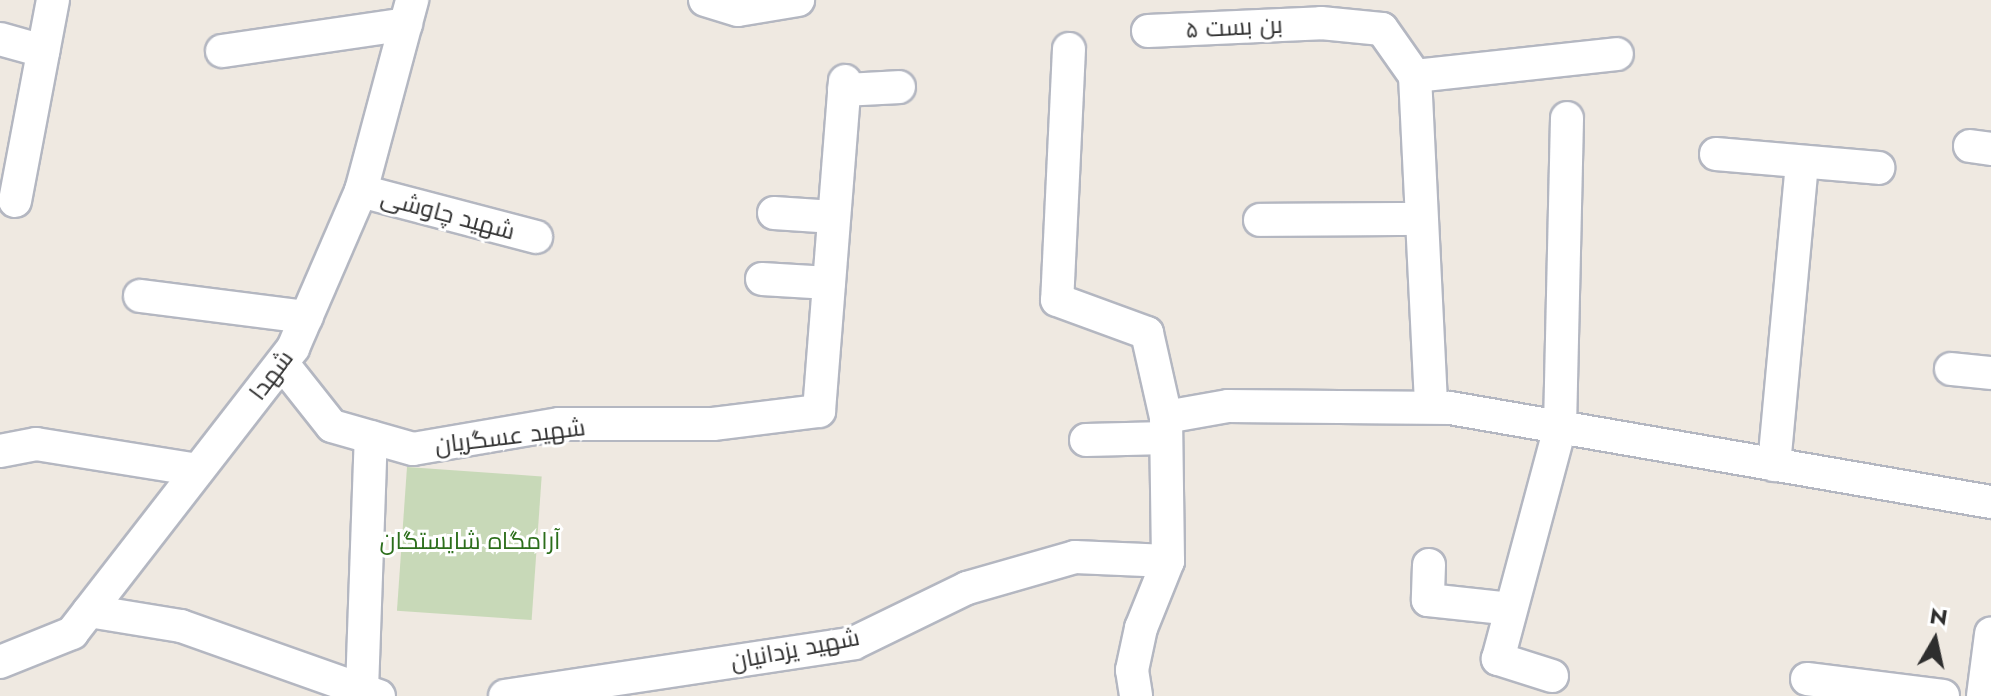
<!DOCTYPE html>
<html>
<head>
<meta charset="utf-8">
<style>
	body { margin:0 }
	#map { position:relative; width:1991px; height:696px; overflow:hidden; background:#efe9e1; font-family:Jost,Cairo,sans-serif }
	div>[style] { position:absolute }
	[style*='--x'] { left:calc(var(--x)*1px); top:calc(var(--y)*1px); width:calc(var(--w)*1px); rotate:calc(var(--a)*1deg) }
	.cemetery>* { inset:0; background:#c8d9b8; transform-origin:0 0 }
	.roads { filter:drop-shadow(2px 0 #b4b7c1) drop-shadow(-2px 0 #b4b7c1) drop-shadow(0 2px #b4b7c1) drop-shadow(0 -2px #b4b7c1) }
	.minor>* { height:32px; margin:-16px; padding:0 16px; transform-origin:16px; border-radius:16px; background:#fff }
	span { translate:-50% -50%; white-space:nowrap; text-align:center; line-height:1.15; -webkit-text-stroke:6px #fff; paint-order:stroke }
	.street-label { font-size:24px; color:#2e2e2e }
	.park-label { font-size:24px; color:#2c6e1b }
	.north { position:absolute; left:1895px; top:600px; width:80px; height:80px; -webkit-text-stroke:6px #fff; paint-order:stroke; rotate:9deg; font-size:22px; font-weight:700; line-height:32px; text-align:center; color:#2e2e2e }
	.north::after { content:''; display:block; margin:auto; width:28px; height:36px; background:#2e2e2e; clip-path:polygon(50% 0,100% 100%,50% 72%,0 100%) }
</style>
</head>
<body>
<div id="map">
	<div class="cemetery">
		<i style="left:407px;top:467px;width:135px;height:144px;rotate:4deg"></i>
	</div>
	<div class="roads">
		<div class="minor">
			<i style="--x:705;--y:0;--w:34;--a:17"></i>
			<i style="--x:738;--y:10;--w:61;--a:-9.5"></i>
			<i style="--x:1148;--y:31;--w:173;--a:-2.6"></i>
			<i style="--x:1321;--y:23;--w:61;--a:5.6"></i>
			<i style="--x:1382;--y:29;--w:57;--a:54.9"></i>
			<i style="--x:1415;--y:76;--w:331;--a:87.2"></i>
			<i style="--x:0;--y:39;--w:45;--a:15.6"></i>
			<i style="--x:1069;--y:49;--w:251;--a:92.7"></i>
			<i style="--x:1057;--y:300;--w:96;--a:20.1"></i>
			<i style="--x:1147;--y:333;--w:86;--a:77.3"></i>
			<i style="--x:1166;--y:417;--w:144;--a:89.2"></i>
			<i style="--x:1168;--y:561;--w:72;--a:111.9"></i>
			<i style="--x:1141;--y:628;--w:43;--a:102.1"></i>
			<i style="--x:1132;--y:670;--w:26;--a:81"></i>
			<i style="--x:222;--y:51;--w:186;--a:-8.3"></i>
			<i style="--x:1415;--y:76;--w:203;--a:-6.2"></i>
			<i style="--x:844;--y:90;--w:55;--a:-3.1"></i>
			<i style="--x:1970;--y:146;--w:21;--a:8"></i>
			<i style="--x:1716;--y:154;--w:163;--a:4.9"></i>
			<i style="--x:361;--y:191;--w:181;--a:14.7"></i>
			<i style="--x:15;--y:201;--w:205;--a:-79.3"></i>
			<i style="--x:774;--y:213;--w:60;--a:3.8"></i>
			<i style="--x:1260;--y:220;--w:161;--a:-0.4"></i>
			<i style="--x:762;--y:279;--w:67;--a:3.4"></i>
			<i style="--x:140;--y:296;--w:168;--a:7.2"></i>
			<i style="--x:282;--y:363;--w:80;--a:51.6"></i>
			<i style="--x:332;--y:426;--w:84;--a:15.9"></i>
			<i style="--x:413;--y:449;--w:148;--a:-9.7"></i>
			<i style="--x:559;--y:424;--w:154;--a:0"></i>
			<i style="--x:713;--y:424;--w:107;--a:-7"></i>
			<i style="--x:819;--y:411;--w:331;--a:-85.5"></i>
			<i style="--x:1951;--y:369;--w:40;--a:5.7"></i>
			<i style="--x:1166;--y:417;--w:63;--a:-10.1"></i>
			<i style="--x:1228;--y:406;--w:222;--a:0.5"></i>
			<i style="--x:1450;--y:408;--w:549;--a:9.86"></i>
			<i style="--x:1086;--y:440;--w:80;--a:-1.4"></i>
			<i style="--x:0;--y:451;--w:37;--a:-11"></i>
			<i style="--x:36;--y:444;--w:164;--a:9.1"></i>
			<i style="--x:1774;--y:465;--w:304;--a:-84.7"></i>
			<i style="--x:1429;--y:565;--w:35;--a:92"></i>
			<i style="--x:1428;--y:600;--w:83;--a:6.2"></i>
			<i style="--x:89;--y:611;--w:93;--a:9.3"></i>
			<i style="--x:181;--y:626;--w:210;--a:19.5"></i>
			<i style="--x:0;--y:662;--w:78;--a:-21.9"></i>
			<i style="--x:72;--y:633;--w:361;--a:-52.2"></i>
			<i style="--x:293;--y:348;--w:171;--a:-66.6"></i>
			<i style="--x:361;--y:191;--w:198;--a:-75"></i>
			<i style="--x:1552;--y:676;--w:57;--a:-162.5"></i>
			<i style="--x:1498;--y:659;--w:240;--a:-75"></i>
			<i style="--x:1560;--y:427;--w:309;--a:-88.7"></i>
			<i style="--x:1807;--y:679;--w:137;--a:7.1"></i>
			<i style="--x:362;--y:690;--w:253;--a:-88"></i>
			<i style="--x:505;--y:696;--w:353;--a:-8.6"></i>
			<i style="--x:854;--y:643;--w:126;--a:-26"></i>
			<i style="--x:967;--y:588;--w:112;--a:-16"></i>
			<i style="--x:1075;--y:557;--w:93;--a:2.5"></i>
			<i style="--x:1983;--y:696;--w:63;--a:-82.6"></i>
		</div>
	</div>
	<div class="street-label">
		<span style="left:1234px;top:27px;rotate:-3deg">بن بست ۵</span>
		<span style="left:448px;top:214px;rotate:15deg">شهید چاوشی</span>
		<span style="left:271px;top:375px;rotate:-53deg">شهدا</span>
		<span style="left:510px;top:436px;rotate:-7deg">شهید عسگریان</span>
		<span style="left:795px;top:649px;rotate:-11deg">شهید یزدانیان</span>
	</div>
	<div class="park-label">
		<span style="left:470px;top:541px">آرامگاه شایستگان</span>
	</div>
	<div class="north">N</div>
</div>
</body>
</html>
